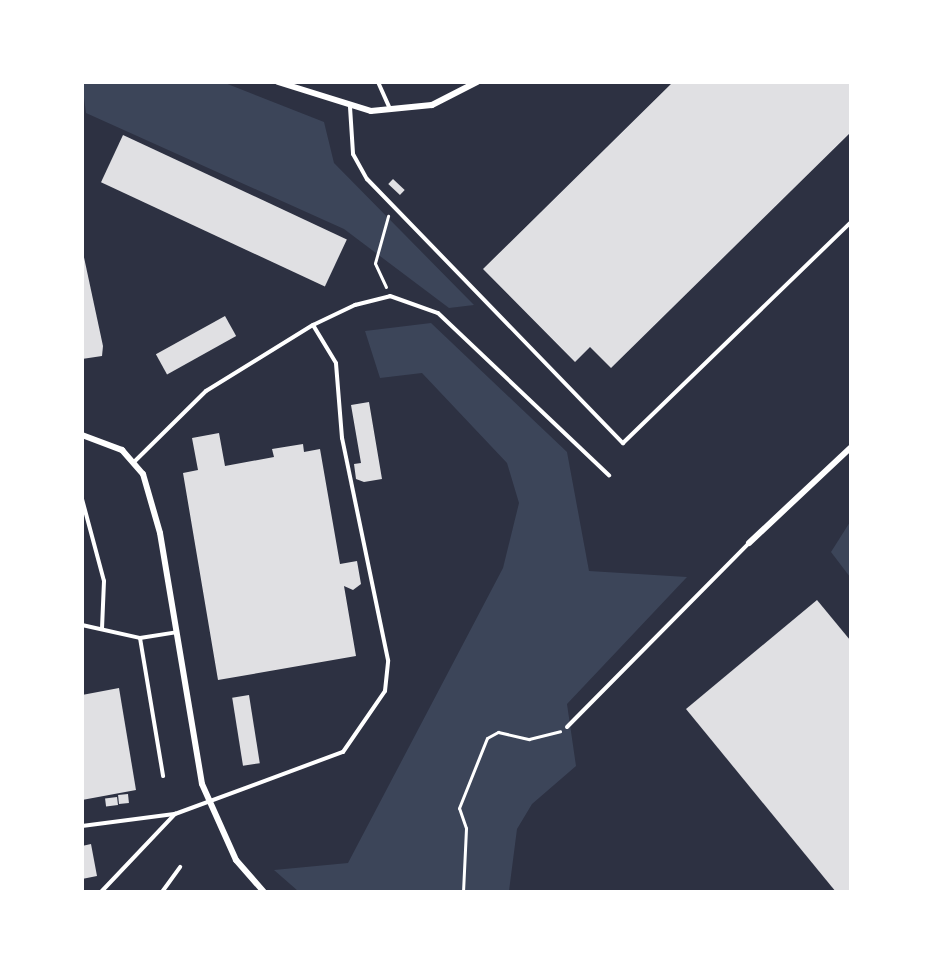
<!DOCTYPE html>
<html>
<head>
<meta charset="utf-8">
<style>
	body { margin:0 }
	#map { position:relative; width:933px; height:974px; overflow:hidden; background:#2d3142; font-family:"Times New Roman",serif }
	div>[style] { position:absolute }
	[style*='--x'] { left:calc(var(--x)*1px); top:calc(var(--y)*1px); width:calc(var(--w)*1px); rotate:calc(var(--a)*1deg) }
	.green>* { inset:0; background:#3c4559 }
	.building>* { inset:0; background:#e0e0e3; transform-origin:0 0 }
	.path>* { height:3px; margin:-1.5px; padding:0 1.5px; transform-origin:1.5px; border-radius:1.5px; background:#fff }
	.service>* { height:4px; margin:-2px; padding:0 2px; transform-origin:2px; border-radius:2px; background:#fff }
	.minor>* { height:6px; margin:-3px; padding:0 3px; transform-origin:3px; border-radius:3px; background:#fff }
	span { translate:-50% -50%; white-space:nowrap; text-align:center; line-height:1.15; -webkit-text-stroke:4.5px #fff; paint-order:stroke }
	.frame { position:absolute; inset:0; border:84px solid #fff; pointer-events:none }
</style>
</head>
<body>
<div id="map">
	<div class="green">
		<i style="clip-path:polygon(82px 83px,225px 83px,324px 122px,334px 163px,474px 305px,449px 308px,344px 229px,86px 113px)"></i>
		<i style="clip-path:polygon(431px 323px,567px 452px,589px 571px,687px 577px,567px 704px,576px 766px,532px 804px,517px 829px,509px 891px,298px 891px,274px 870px,348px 863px,503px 568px,519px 503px,507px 463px,422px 373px,380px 378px,365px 331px)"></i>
		<i style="clip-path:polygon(850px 522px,850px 577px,831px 552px)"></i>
	</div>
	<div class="building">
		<i style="clip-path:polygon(673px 82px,850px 82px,850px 133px,611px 368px,590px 347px,575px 362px,483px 269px)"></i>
		<i style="left:123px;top:135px;width:247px;height:52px;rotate:25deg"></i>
		<i style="left:393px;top:179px;width:16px;height:7px;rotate:43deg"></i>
		<i style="clip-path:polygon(82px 248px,103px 346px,102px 356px,82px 359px)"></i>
		<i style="left:225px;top:316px;width:23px;height:79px;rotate:61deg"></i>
		<i style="clip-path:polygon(369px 402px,382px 479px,364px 482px,356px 479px,354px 464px,361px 463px,351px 405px)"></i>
		<i style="clip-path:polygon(219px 433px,225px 466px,274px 457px,272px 449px,303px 444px,304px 452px,320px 449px,340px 564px,357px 561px,361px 584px,353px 590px,344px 586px,356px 656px,218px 680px,183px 473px,198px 470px,192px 438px)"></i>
		<i style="clip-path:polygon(817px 600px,850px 640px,850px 892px,836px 892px,686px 709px)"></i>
		<i style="clip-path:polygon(119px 688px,136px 790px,82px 800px,82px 695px)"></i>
		<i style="left:249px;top:695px;width:69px;height:17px;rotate:81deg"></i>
		<i style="left:128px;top:794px;width:9px;height:10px;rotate:84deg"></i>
		<i style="left:117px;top:797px;width:8px;height:12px;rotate:83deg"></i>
		<i style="clip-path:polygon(91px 844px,97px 876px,82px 879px,82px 846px)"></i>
	</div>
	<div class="path">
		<i style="--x:386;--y:287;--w:26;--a:-115"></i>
		<i style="--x:375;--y:263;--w:49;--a:-74.5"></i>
		<i style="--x:463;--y:892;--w:64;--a:-87.3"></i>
		<i style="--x:466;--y:828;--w:21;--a:-109"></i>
		<i style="--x:459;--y:808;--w:75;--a:-68.2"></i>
		<i style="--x:487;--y:738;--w:13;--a:-29"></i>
		<i style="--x:498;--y:732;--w:32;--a:13"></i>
		<i style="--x:529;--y:739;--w:32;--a:-14"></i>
	</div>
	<div class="service">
		<i style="--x:378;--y:82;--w:30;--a:66"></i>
		<i style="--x:350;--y:107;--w:47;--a:86.3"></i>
		<i style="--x:353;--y:154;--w:29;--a:61"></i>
		<i style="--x:367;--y:179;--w:368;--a:45.9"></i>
		<i style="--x:623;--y:443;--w:316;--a:-44.1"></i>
		<i style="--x:135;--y:461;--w:100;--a:-44.6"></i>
		<i style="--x:206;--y:391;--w:126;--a:-31.7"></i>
		<i style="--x:313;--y:325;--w:47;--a:-25.5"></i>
		<i style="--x:355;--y:305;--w:36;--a:-14"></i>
		<i style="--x:390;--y:296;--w:51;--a:19.5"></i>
		<i style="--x:438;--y:313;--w:236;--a:43.5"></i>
		<i style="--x:82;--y:499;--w:85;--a:75"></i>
		<i style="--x:104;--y:581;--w:48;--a:92.4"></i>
		<i style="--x:82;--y:625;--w:59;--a:12.6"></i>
		<i style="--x:140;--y:638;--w:36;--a:-9"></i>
		<i style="--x:140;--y:638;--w:140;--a:80.5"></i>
		<i style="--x:567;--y:727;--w:259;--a:-45.3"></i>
		<i style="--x:82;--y:826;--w:93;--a:-7.4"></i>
		<i style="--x:101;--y:892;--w:108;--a:-46.5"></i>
		<i style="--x:175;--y:814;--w:179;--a:-20.3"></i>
		<i style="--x:343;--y:752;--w:74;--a:-55.5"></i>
		<i style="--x:385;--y:691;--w:31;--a:-84"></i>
		<i style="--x:388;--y:660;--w:227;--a:-101.7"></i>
		<i style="--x:342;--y:438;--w:75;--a:-94.6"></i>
		<i style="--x:336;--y:363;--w:44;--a:-121.2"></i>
		<i style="--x:162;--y:892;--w:31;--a:-54"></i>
	</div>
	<div class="minor">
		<i style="--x:278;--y:82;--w:97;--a:17.3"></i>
		<i style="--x:371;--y:111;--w:61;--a:-5.6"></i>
		<i style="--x:432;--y:105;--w:51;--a:-27.1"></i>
		<i style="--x:82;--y:435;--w:43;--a:20.6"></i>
		<i style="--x:122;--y:450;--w:32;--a:49"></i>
		<i style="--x:143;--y:474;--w:61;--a:73.9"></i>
		<i style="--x:160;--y:533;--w:254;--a:80.5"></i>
		<i style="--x:202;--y:784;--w:83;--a:65.9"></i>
		<i style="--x:236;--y:860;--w:43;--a:48.8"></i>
		<i style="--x:749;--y:543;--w:139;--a:-43.2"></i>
	</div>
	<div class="frame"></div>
</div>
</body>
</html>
